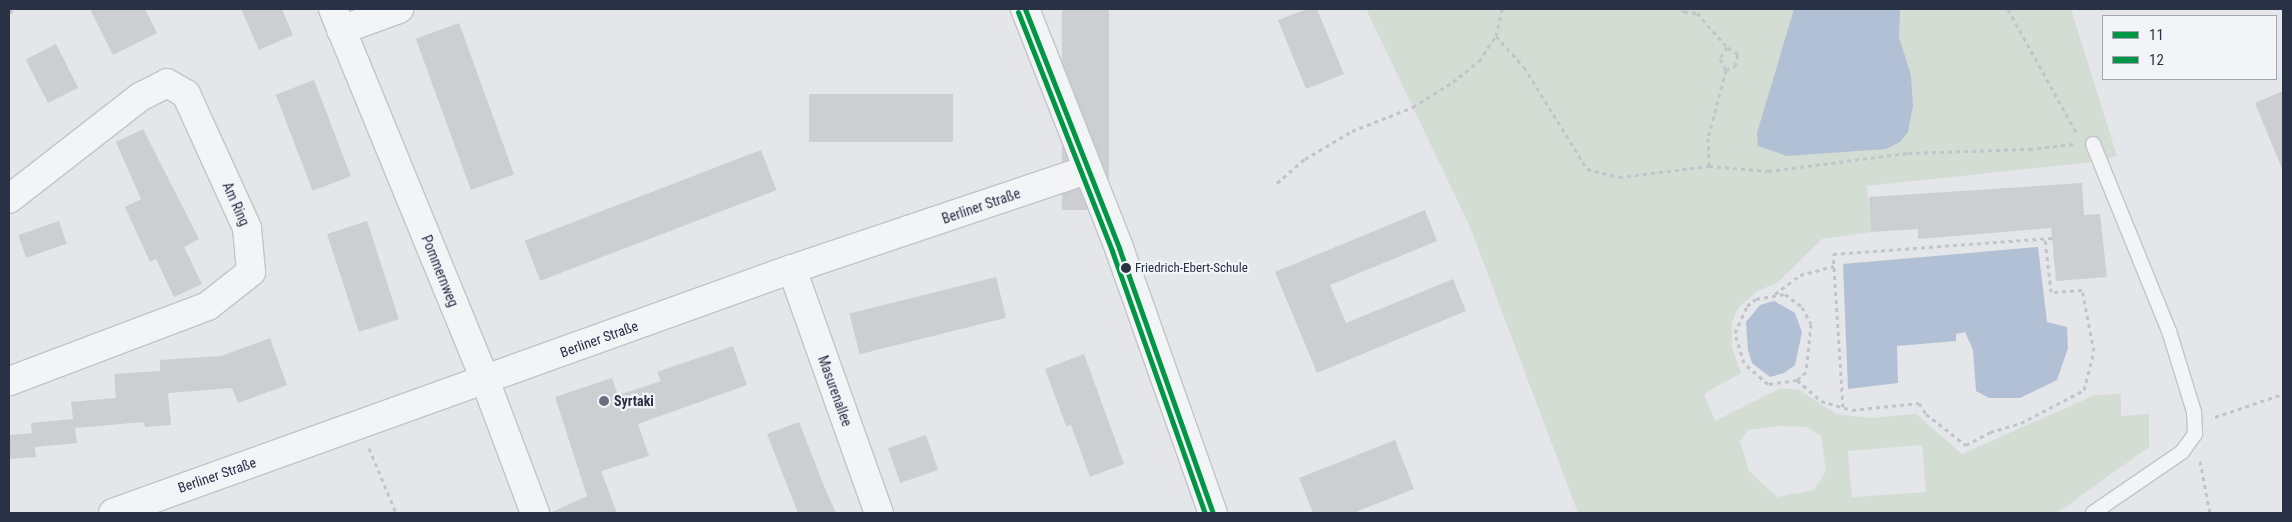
<!DOCTYPE html>
<html>
<head>
<meta charset="utf-8">
<style>
	body { margin:0 }
	#map { position:relative; width:2292px; height:522px; overflow:hidden; background:#e4e6e9; font-family:"Roboto Condensed",sans-serif }
	div>[style] { position:absolute }
	[style*='--x'] { left:calc(var(--x)*1px); top:calc(var(--y)*1px); width:calc(var(--w)*1px); rotate:calc(var(--a)*1deg) }
	.green>* { inset:0; background:#d4ddd4 }
	.water>* { inset:0; background:#b2c0d5 }
	.building>* { inset:0; background:#cdced2; transform-origin:0 0 }
	.path>* { height:3px; margin-top:-1.5px; transform-origin:0; background:repeating-linear-gradient(90deg,#c3c4c9 0 4px,transparent 0 8px) }
	.roads { filter:drop-shadow(1px 0 #c2c4c7) drop-shadow(-1px 0 #c2c4c7) drop-shadow(0 1px #c2c4c7) drop-shadow(0 -1px #c2c4c7) }
	.lane>* { height:14px; margin:-7px; padding:0 7px; transform-origin:7px; border-radius:7px; background:#f3f4f6 }
	.street>* { height:28px; margin:-14px; padding:0 14px; transform-origin:14px; border-radius:14px; background:#f3f4f6 }
	.bus-1>* { height:5px; margin:-2.5px; padding:0 2.5px; transform-origin:2.5px; border-radius:2.5px; background:#009646 }
	.bus-2>* { height:5px; margin:-2.5px; padding:0 2.5px; transform-origin:2.5px; border-radius:2.5px; background:#009646 }
	.dots>* { width:14px; height:14px; translate:-50% -50%; box-sizing:border-box; border:2px solid #f2f4f8; border-radius:50% }
	span { translate:-50% -50%; white-space:nowrap; text-align:center; line-height:1.15; -webkit-text-stroke:4.5px #f2f4f8; paint-order:stroke }
	.bus-label { font-size:13px; color:#293145 }
	.left { translate:0 -50%; text-align:left }
	.street-label { font-size:14px; color:#293145 }
	.poi-label { font-size:14px; color:#293145; font-weight:700 }
	.frame { position:absolute; inset:0; border:10px solid #293145; pointer-events:none }
	.legend { position:absolute; left:2102px; top:15px; width:175px; height:65px; box-sizing:border-box; background:#f2f4f8; border:1px solid #a2a6b0; margin:0; padding:6px 9px; list-style:none; font-size:15px; color:#293145 }
	.legend li { display:flex; align-items:center; gap:10px; height:25px }
	.legend b { width:25px; border:1px solid #a2a6b0 }
</style>
</head>
<body>
<div id="map">
	<div class="green">
		<i style="clip-path:polygon(evenodd,1366px 9px,2071px 9px,2117px 156px,2094px 162px,1867px 186px,1871px 232px,1822px 239px,1778px 282px,1756px 292px,1738px 308px,1732px 322px,1732px 348px,1741px 373px,1704px 394px,1715px 421px,1781px 388px,1799px 390px,1836px 414px,1870px 418px,1916px 414px,1962px 454px,2095px 395px,2121px 394px,2121px 416px,2149px 414px,2149px 447px,2057px 513px,1578px 513px,1470px 227px,1366px 9px,1780px 426px,1806px 427px,1821px 436px,1826px 471px,1814px 490px,1777px 497px,1749px 471px,1740px 441px,1748px 430px,1780px 426px,1366px 9px,1922px 445px,1926px 492px,1852px 497px,1848px 451px,1922px 445px)"></i>
	</div>
	<div class="water">
		<i style="clip-path:polygon(1794px 9px,1900px 9px,1899px 37px,1911px 75px,1913px 106px,1908px 132px,1900px 142px,1886px 149px,1787px 156px,1758px 146px,1757px 133px)"></i>
		<i style="clip-path:polygon(2038px 247px,2047px 322px,2067px 327px,2068px 348px,2057px 380px,2020px 398px,1989px 398px,1976px 391px,1973px 350px,1965px 332px,1956px 334px,1956px 341px,1897px 346px,1898px 383px,1848px 389px,1843px 264px)"></i>
		<i style="clip-path:polygon(1774px 301px,1795px 313px,1802px 332px,1795px 365px,1784px 373px,1770px 377px,1752px 363px,1748px 350px,1746px 322px,1760px 305px)"></i>
	</div>
	<div class="building">
		<i style="clip-path:polygon(90px 9px,145px 9px,157px 33px,113px 55px)"></i>
		<i style="clip-path:polygon(241px 9px,282px 9px,293px 35px,259px 50px)"></i>
		<i style="left:1062px;top:9px;width:47px;height:201px"></i>
		<i style="clip-path:polygon(1307px 9px,1317px 9px,1344px 74px,1306px 89px,1278px 20px)"></i>
		<i style="left:459px;top:23px;width:161px;height:46px;rotate:70deg"></i>
		<i style="left:56px;top:44px;width:49px;height:34px;rotate:63deg"></i>
		<i style="left:314px;top:80px;width:103px;height:41px;rotate:69deg"></i>
		<i style="clip-path:polygon(2283px 91px,2283px 171px,2255px 103px)"></i>
		<i style="left:953px;top:94px;width:48px;height:144px;rotate:90deg"></i>
		<i style="clip-path:polygon(143px 129px,199px 239px,184px 247px,202px 284px,174px 297px,156px 259px,150px 262px,125px 207px,141px 199px,116px 142px)"></i>
		<i style="left:761px;top:150px;width:43px;height:253px;rotate:69deg"></i>
		<i style="clip-path:polygon(2082px 183px,2084px 215px,2100px 214px,2107px 277px,2056px 281px,2051px 228px,1918px 239px,1918px 229px,1871px 232px,1869px 197px)"></i>
		<i style="clip-path:polygon(1425px 210px,1437px 241px,1330px 285px,1346px 323px,1453px 279px,1466px 311px,1317px 373px,1275px 272px)"></i>
		<i style="left:59px;top:221px;width:24px;height:43px;rotate:71deg"></i>
		<i style="left:367px;top:221px;width:103px;height:42px;rotate:72deg"></i>
		<i style="left:996px;top:277px;width:42px;height:151px;rotate:76deg"></i>
		<i style="clip-path:polygon(270px 338px,287px 385px,238px 403px,232px 388px,168px 393px,171px 425px,145px 427px,144px 422px,75px 428px,77px 443px,35px 447px,36px 457px,9px 459px,9px 435px,32px 433px,31px 423px,73px 419px,71px 402px,116px 398px,114px 374px,160px 371px,160px 360px,221px 356px)"></i>
		<i style="clip-path:polygon(733px 346px,747px 385px,638px 424px,649px 456px,601px 471px,617px 513px,550px 513px,587px 496px,555px 397px,612px 378px,618px 395px,661px 381px,657px 372px)"></i>
		<i style="clip-path:polygon(1084px 354px,1124px 464px,1090px 477px,1071px 425px,1066px 426px,1045px 369px)"></i>
		<i style="clip-path:polygon(799px 422px,824px 486px,836px 513px,798px 513px,767px 434px)"></i>
		<i style="left:926px;top:435px;width:37px;height:40px;rotate:71deg"></i>
		<i style="clip-path:polygon(1395px 440px,1414px 489px,1353px 513px,1313px 513px,1299px 478px)"></i>
	</div>
	<div class="path">
		<i style="--x:1682;--y:9;--w:4;--a:56"></i>
		<i style="--x:1684;--y:12;--w:13;--a:4"></i>
		<i style="--x:1697;--y:13;--w:45;--a:48.6"></i>
		<i style="--x:1727;--y:47;--w:14;--a:120"></i>
		<i style="--x:1720;--y:59;--w:13;--a:61"></i>
		<i style="--x:1726;--y:70;--w:70;--a:104.8"></i>
		<i style="--x:1708;--y:138;--w:28;--a:88"></i>
		<i style="--x:2008;--y:9;--w:143;--a:61.1"></i>
		<i style="--x:9;--y:13;--w:6;--a:-39"></i>
		<i style="--x:1496;--y:36;--w:42;--a:47.9"></i>
		<i style="--x:1524;--y:67;--w:120;--a:58.3"></i>
		<i style="--x:1587;--y:169;--w:33;--a:14"></i>
		<i style="--x:1619;--y:177;--w:91;--a:-7"></i>
		<i style="--x:1709;--y:166;--w:59;--a:4.8"></i>
		<i style="--x:1768;--y:171;--w:141;--a:-7.3"></i>
		<i style="--x:1908;--y:153;--w:121;--a:-1.9"></i>
		<i style="--x:2029;--y:149;--w:45;--a:-6.3"></i>
		<i style="--x:1726;--y:70;--w:10;--a:-24"></i>
		<i style="--x:1735;--y:66;--w:12;--a:-76"></i>
		<i style="--x:1738;--y:54;--w:13;--a:-148"></i>
		<i style="--x:1277;--y:183;--w:37;--a:-41"></i>
		<i style="--x:1305;--y:159;--w:55;--a:-30.8"></i>
		<i style="--x:1352;--y:131;--w:66;--a:-21.5"></i>
		<i style="--x:1413;--y:107;--w:47;--a:-32"></i>
		<i style="--x:1453;--y:82;--w:33;--a:-39"></i>
		<i style="--x:1479;--y:61;--w:30;--a:-56"></i>
		<i style="--x:1496;--y:36;--w:28;--a:-77"></i>
		<i style="--x:1775;--y:294;--w:31;--a:-37"></i>
		<i style="--x:1800;--y:275;--w:35;--a:-15"></i>
		<i style="--x:1797;--y:380;--w:29;--a:172"></i>
		<i style="--x:1768;--y:384;--w:32;--a:-139"></i>
		<i style="--x:1744;--y:363;--w:31;--a:-107"></i>
		<i style="--x:1735;--y:333;--w:30;--a:-66"></i>
		<i style="--x:1747;--y:306;--w:11;--a:-38"></i>
		<i style="--x:1756;--y:299;--w:29;--a:-10"></i>
		<i style="--x:1785;--y:294;--w:21;--a:37"></i>
		<i style="--x:1802;--y:307;--w:19;--a:62"></i>
		<i style="--x:1811;--y:324;--w:48;--a:95.9"></i>
		<i style="--x:1806;--y:372;--w:12;--a:138"></i>
		<i style="--x:1797;--y:380;--w:32;--a:41"></i>
		<i style="--x:1821;--y:401;--w:32;--a:16"></i>
		<i style="--x:1852;--y:410;--w:67;--a:-6"></i>
		<i style="--x:1919;--y:403;--w:13;--a:58"></i>
		<i style="--x:1926;--y:414;--w:51;--a:37.8"></i>
		<i style="--x:1966;--y:445;--w:27;--a:-28"></i>
		<i style="--x:1990;--y:432;--w:32;--a:-16"></i>
		<i style="--x:2021;--y:423;--w:71;--a:-27.6"></i>
		<i style="--x:2084;--y:390;--w:40;--a:-75.6"></i>
		<i style="--x:2094;--y:351;--w:62;--a:-101.1"></i>
		<i style="--x:2082;--y:290;--w:31;--a:176"></i>
		<i style="--x:2051;--y:292;--w:53;--a:-96.5"></i>
		<i style="--x:1843;--y:407;--w:153;--a:-93.7"></i>
		<i style="--x:1833;--y:254;--w:220;--a:-4.2"></i>
		<i style="--x:2215;--y:417;--w:72;--a:-18.7"></i>
		<i style="--x:369;--y:448;--w:70;--a:67.4"></i>
		<i style="--x:2200;--y:461;--w:53;--a:79.1"></i>
	</div>
	<div class="roads">
		<div class="lane">
			<i style="--x:2093;--y:144;--w:202;--a:67.9"></i>
			<i style="--x:2169;--y:331;--w:85;--a:72.8"></i>
			<i style="--x:2194;--y:412;--w:22;--a:87"></i>
			<i style="--x:2195;--y:434;--w:22;--a:126"></i>
			<i style="--x:2182;--y:452;--w:108;--a:145.6"></i>
		</div>
		<div class="street">
			<i style="--x:333;--y:9;--w:401;--a:67.7"></i>
			<i style="--x:485;--y:380;--w:142;--a:69.4"></i>
			<i style="--x:1025;--y:9;--w:257;--a:68.5"></i>
			<i style="--x:1119;--y:248;--w:281;--a:70.5"></i>
			<i style="--x:341;--y:30;--w:62;--a:-19.9"></i>
			<i style="--x:9;--y:199;--w:166;--a:-37.9"></i>
			<i style="--x:140;--y:97;--w:30;--a:-27"></i>
			<i style="--x:167;--y:83;--w:22;--a:30"></i>
			<i style="--x:186;--y:94;--w:147;--a:65.5"></i>
			<i style="--x:247;--y:228;--w:44;--a:84.8"></i>
			<i style="--x:251;--y:272;--w:55;--a:141.7"></i>
			<i style="--x:208;--y:306;--w:213;--a:159.3"></i>
			<i style="--x:792;--y:269;--w:259;--a:70.4"></i>
			<i style="--x:113;--y:513;--w:722;--a:-19.77"></i>
			<i style="--x:792;--y:269;--w:310;--a:-18.6"></i>
		</div>
	</div>
	<div class="bus-1">
		<i style="--x:1025;--y:9;--w:257;--a:68.5"></i>
		<i style="--x:1119;--y:248;--w:281;--a:70.5"></i>
	</div>
	<div class="bus-2">
		<i style="--x:1018;--y:12;--w:257;--a:68.5"></i>
		<i style="--x:1112;--y:251;--w:278;--a:70.5"></i>
	</div>
	<div class="dots">
		<i style="left:1126px;top:268px;background:#293145"></i>
		<i style="left:604px;top:401px;background:#6a707e"></i>
	</div>
	<div class="bus-label">
		<span class="left" style="left:1135px;top:268px">Friedrich-Ebert-Schule</span>
	</div>
	<div class="street-label">
		<span style="left:236px;top:204px;rotate:66deg">Am Ring</span>
		<span style="left:981px;top:206px;rotate:-19deg">Berliner Straße</span>
		<span style="left:440px;top:271px;rotate:68deg">Pommernweg</span>
		<span style="left:599px;top:339px;rotate:-20deg">Berliner Straße</span>
		<span style="left:835px;top:391px;rotate:70deg">Masurenallee</span>
		<span style="left:217px;top:475px;rotate:-19deg">Berliner Straße</span>
	</div>
	<div class="poi-label">
		<span class="left" style="left:614px;top:401px">Syrtaki</span>
	</div>
	<div class="frame"></div>
	<ul class="legend">
	<li><b style="height:6px;background:#009646"></b>11</li>
	<li><b style="height:6px;background:#009646"></b>12</li>
	</ul>
</div>
</body>
</html>
